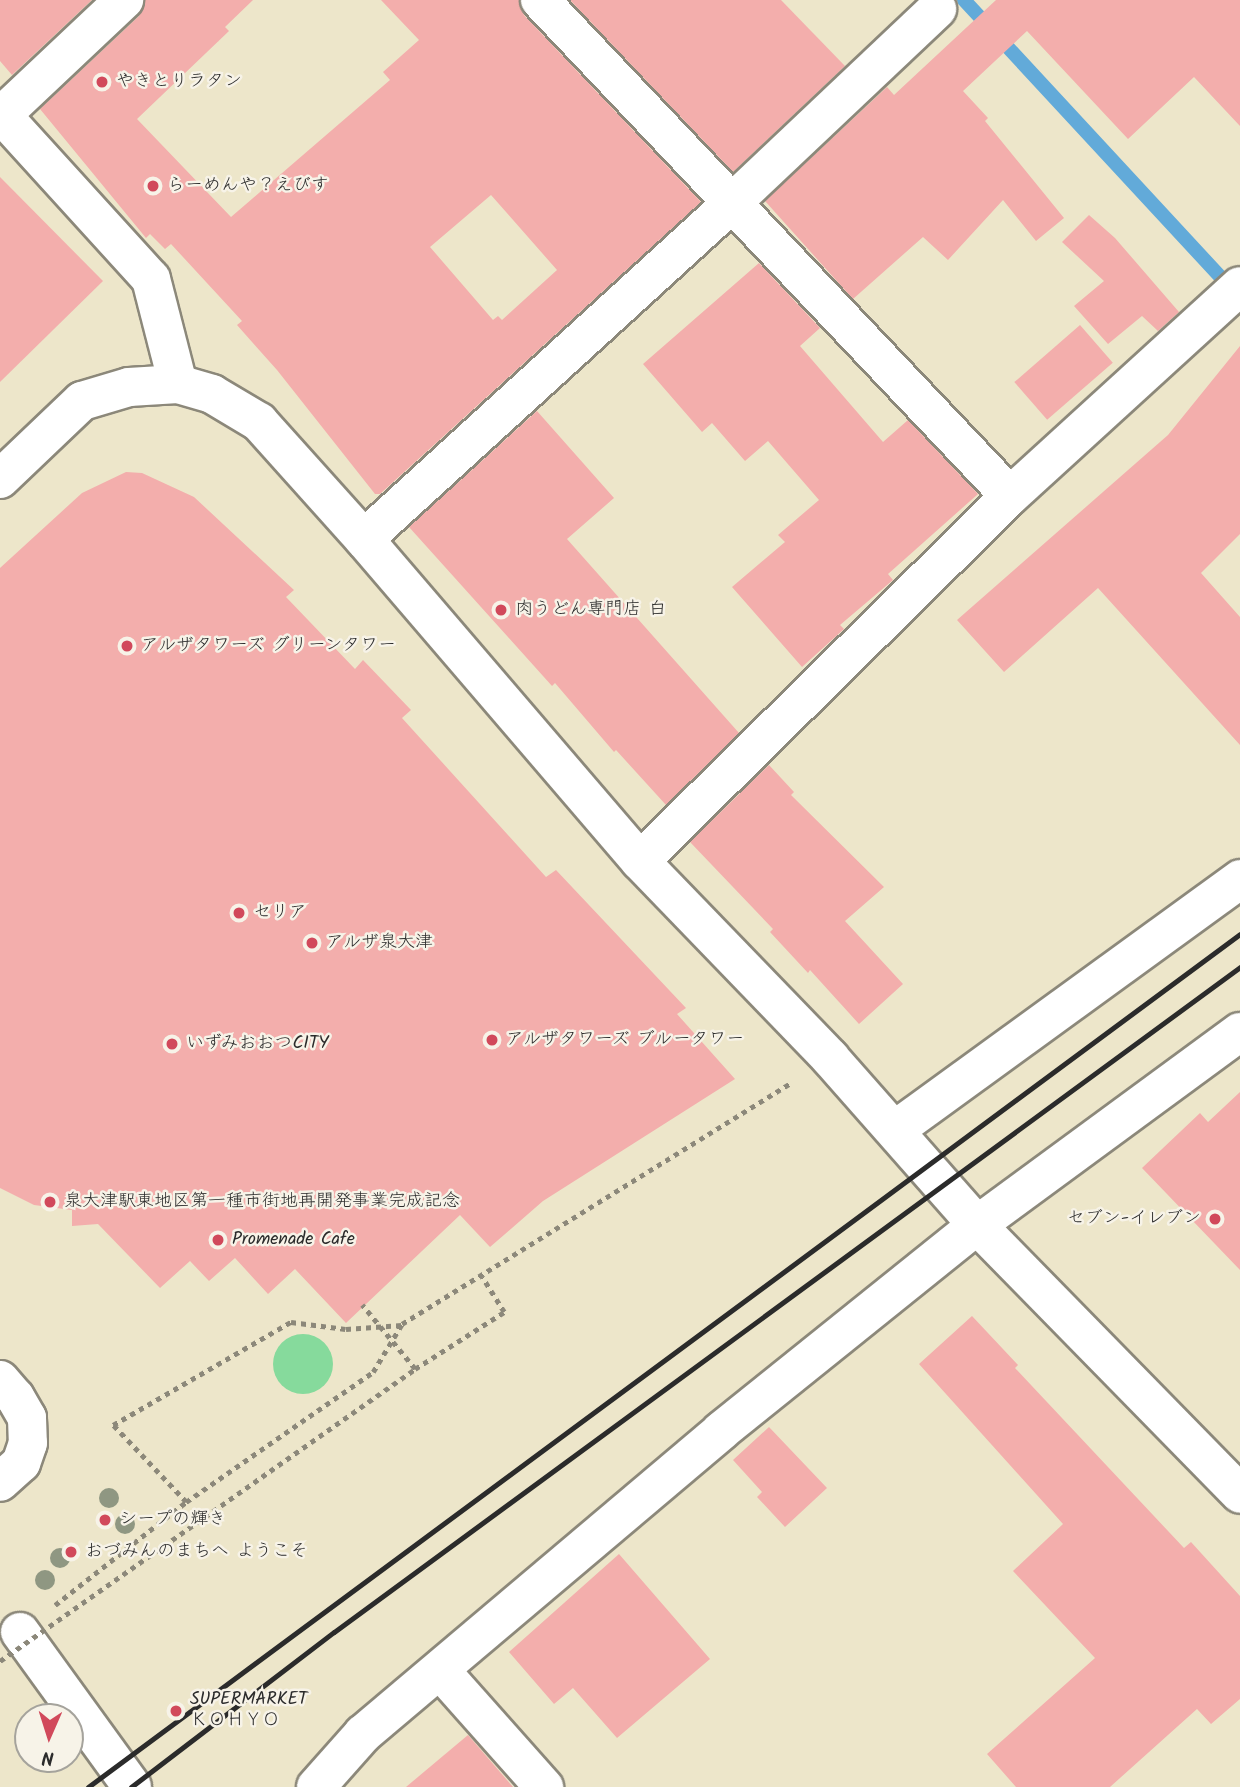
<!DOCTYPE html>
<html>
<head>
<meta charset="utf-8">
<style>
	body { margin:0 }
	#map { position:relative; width:1240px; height:1787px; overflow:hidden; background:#ede6ca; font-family:Kalam,"Klee One",sans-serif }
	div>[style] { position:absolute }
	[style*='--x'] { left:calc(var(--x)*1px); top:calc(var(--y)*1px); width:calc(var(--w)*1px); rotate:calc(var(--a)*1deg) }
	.green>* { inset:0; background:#86da9c }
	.round { border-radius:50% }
	.stream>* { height:14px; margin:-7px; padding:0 7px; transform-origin:7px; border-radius:7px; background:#62aad9 }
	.building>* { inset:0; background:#f3aeac; transform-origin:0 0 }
	.path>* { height:4.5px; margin-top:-2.25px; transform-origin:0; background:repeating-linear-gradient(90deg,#8c887a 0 5px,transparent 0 10px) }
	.roads { filter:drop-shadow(2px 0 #8c887a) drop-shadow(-2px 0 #8c887a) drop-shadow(0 2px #8c887a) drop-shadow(0 -2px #8c887a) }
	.minor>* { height:38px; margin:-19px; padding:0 19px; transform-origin:19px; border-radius:19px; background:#fff }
	.rail>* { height:5px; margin:-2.5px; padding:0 2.5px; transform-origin:2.5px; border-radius:2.5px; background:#2b2b2b }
	.path-bridge>* { height:4.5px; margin-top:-2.25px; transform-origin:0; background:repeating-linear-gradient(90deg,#8c887a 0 5px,transparent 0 10px) }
	.trees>* { width:20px; height:20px; margin:-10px; border-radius:50%; background:#8f9782 }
	.dots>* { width:19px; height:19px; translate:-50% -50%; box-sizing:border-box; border:4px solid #f7f3e8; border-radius:50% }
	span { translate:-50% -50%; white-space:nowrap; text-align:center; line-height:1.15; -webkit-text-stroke:5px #f7f3e8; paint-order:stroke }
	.poi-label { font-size:18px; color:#2b2b2b }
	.left { translate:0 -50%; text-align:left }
	.right { translate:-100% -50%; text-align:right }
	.north { position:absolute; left:14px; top:1703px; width:70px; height:70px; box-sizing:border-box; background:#f7f3e8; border:2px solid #a5a39c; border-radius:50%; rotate:183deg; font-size:19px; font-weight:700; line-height:28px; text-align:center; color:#2b2b2b }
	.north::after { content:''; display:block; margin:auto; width:24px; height:32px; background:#d1495b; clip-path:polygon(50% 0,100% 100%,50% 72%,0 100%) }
</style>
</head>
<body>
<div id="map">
	<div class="green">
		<i class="round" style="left:273px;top:1334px;width:60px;height:60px"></i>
	</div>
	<div class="stream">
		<i style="--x:964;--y:0;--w:398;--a:47.2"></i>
	</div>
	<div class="building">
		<i style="clip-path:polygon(0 0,92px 0,12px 75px,0 61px)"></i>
		<i style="clip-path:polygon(evenodd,145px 0,253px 0,225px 27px,229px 31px,137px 119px,231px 217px,390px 80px,383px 72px,419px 40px,381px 0,519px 0,524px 15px,701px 202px,380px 494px,375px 494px,277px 370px,237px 325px,242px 321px,171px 244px,165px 249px,150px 234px,146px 238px,40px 109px,139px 16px,145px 0,491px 195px,557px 270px,502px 320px,498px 316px,493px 320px,430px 247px,491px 195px)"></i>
		<i style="clip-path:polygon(570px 0,781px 0,845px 66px,733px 172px)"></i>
		<i style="clip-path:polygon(996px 0,1240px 0,1240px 126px,1194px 77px,1128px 139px,1027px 31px,963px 91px,988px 118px,985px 121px,1064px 218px,1036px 241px,1003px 200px,948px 260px,923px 237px,853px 299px,765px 201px,887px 87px,894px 95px)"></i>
		<i style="clip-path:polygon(0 177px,103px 281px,0 382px)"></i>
		<i style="clip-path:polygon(1089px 215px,1115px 238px,1179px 312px,1158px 331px,1142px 316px,1108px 344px,1074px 306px,1104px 281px,1062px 242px)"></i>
		<i style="clip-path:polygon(759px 263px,820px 328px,800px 346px,883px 442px,908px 420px,978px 494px,888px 574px,893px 580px,840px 625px,844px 629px,802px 667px,732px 587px,785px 542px,778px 535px,819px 500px,768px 441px,745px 461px,712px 423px,702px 432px,643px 364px)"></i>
		<i style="left:1080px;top:325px;width:50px;height:87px;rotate:49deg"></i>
		<i style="clip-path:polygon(1240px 346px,1240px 534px,1201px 573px,1240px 617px,1240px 745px,1098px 588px,1004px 672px,957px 620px,1168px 435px)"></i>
		<i style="clip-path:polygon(537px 411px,614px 498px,567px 539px,739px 733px,666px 805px,616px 750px,614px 752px,555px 683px,552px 686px,409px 527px)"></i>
		<i style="clip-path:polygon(126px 472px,142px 473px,194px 497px,294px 590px,286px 597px,355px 669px,363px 660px,411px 710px,402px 718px,546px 877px,556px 870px,686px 1008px,677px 1014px,735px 1079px,543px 1201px,490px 1247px,460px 1215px,346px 1323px,295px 1269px,268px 1294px,235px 1258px,209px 1281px,190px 1261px,160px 1288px,98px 1224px,72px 1226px,72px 1210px,34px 1205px,0 1188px,0 568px,82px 493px)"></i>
		<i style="clip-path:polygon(769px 765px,794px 792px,791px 795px,884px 887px,845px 921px,903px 984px,859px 1024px,810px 970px,808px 973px,770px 932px,773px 929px,690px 842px)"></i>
		<i style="clip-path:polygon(1240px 1092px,1240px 1270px,1142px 1168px,1200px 1113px,1208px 1122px)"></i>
		<i style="clip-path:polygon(972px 1316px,1018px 1365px,1015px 1368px,1184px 1548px,1191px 1542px,1240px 1596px,1240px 1699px,1211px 1724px,1197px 1709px,1110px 1787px,1016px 1787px,987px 1754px,1095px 1658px,1013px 1571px,1063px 1524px,919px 1364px)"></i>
		<i style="clip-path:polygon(769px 1427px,827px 1488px,785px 1527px,757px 1497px,762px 1492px,733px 1460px)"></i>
		<i style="clip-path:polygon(619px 1554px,710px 1659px,617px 1738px,573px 1688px,554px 1704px,509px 1652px)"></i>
		<i style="clip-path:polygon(468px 1735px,513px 1787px,406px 1787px)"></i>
	</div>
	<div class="path">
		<i style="--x:415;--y:1369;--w:106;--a:-32.6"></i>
		<i style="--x:504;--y:1312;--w:41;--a:-122.2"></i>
		<i style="--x:186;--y:1502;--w:106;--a:-133.5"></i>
		<i style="--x:113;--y:1425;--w:206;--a:-30.1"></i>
		<i style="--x:291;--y:1322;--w:55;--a:7.3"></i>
		<i style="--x:346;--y:1329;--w:56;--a:-4.1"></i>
		<i style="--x:55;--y:1605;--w:167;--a:-38.2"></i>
		<i style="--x:186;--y:1502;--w:228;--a:-34.8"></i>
		<i style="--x:373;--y:1372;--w:56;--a:-58.9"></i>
		<i style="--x:402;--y:1324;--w:458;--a:-31.8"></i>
	</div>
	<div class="roads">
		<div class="minor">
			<i style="--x:540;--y:0;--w:683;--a:46.54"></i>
			<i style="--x:0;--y:113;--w:224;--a:47.7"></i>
			<i style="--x:151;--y:279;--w:108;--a:75.6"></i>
			<i style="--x:2;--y:115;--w:168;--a:-43.3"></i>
			<i style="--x:0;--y:479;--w:113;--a:-43.6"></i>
			<i style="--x:82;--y:401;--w:49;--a:-16.6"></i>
			<i style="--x:129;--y:387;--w:49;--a:-3.5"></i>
			<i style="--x:178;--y:384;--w:35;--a:16"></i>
			<i style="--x:212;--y:394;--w:55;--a:30.8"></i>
			<i style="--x:259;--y:422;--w:157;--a:48.1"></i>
			<i style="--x:364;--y:539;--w:424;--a:49.4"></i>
			<i style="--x:640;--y:861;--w:274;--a:46"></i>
			<i style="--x:830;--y:1058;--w:222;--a:48.6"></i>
			<i style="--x:977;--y:1225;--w:376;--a:45.6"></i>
			<i style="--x:364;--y:539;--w:500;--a:-42.4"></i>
			<i style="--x:733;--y:202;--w:281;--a:-43.4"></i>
			<i style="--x:640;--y:861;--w:520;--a:-44.61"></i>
			<i style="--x:1010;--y:496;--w:311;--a:-42.4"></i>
			<i style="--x:895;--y:1130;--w:427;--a:-36"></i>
			<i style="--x:0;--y:1380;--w:23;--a:49"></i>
			<i style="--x:15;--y:1397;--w:24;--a:60"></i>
			<i style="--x:27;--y:1418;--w:25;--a:88"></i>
			<i style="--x:28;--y:1443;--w:21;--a:109"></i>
			<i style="--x:21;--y:1463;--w:28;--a:138"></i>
			<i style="--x:20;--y:1632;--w:191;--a:54.1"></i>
			<i style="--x:440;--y:1670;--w:157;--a:48.4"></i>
			<i style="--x:316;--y:1787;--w:71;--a:-48.4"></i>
			<i style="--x:363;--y:1734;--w:469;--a:-40.2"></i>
			<i style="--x:721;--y:1431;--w:329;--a:-38.8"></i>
			<i style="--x:977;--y:1225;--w:326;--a:-36.3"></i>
		</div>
	</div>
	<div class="rail">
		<i style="--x:88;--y:1787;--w:1433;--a:-36.52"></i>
		<i style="--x:131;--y:1787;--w:255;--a:-37.4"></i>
		<i style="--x:334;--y:1632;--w:1124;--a:-36.28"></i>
	</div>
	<div class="path-bridge">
		<i style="--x:0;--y:1661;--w:507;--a:-35.13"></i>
		<i style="--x:415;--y:1369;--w:83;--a:-129.6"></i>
	</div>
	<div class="trees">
		<i style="left:109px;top:1498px"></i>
		<i style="left:125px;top:1524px"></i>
		<i style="left:60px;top:1558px"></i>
		<i style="left:45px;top:1580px"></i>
	</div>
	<div class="dots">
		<i style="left:102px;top:82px;background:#d1495b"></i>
		<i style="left:153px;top:186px;background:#d1495b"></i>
		<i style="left:501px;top:610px;background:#d1495b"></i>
		<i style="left:127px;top:646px;background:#d1495b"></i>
		<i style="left:239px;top:913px;background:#d1495b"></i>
		<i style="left:312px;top:943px;background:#d1495b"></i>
		<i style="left:492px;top:1040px;background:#d1495b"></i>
		<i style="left:172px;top:1044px;background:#d1495b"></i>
		<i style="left:50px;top:1202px;background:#d1495b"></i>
		<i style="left:1215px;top:1219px;background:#d1495b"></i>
		<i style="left:218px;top:1240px;background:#d1495b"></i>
		<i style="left:105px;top:1520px;background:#d1495b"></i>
		<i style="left:71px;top:1552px;background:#d1495b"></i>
		<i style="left:176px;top:1711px;background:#d1495b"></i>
	</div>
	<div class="poi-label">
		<span class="left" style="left:116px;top:82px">やきとりラタン</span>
		<span class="left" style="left:167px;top:186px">らーめんや？えびす</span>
		<span class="left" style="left:515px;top:610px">肉うどん専門店 白</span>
		<span class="left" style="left:141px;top:646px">アルザタワーズ グリーンタワー</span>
		<span class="left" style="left:253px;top:913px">セリア</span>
		<span class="left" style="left:326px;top:943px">アルザ泉大津</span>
		<span class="left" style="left:506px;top:1040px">アルザタワーズ ブルータワー</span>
		<span class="left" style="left:186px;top:1044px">いずみおおつCITY</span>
		<span class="left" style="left:64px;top:1202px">泉大津駅東地区第一種市街地再開発事業完成記念</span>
		<span class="right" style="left:1201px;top:1219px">セブン-イレブン</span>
		<span class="left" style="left:232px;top:1240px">Promenade Cafe</span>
		<span class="left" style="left:119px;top:1520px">シープの輝き</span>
		<span class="left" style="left:85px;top:1552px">おづみんのまちへ ようこそ</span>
		<span class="left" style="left:190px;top:1711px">SUPERMARKET<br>ＫＯＨＹＯ</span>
	</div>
	<div class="north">N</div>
</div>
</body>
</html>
